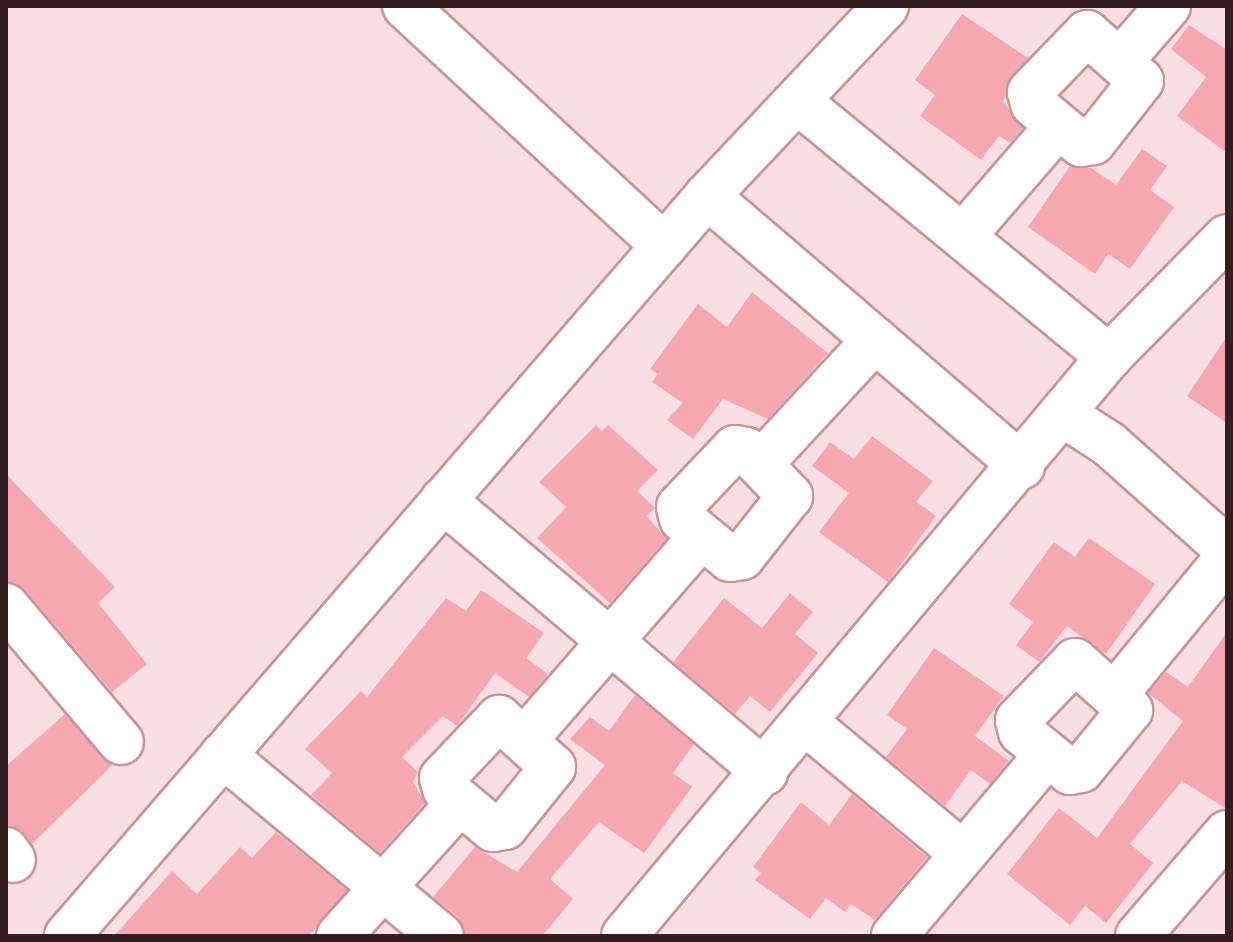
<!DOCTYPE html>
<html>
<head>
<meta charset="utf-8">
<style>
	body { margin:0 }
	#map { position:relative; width:1233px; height:942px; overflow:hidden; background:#f8dfe1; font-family:Mulish,sans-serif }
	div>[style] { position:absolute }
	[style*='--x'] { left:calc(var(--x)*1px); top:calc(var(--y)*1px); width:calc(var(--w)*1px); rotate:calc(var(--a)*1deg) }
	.building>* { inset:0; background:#f6a8b0 }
	.roads { filter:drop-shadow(2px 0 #ca9398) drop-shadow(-2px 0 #ca9398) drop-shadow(0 2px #ca9398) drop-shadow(0 -2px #ca9398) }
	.minor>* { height:44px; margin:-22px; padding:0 22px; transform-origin:22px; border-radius:22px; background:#fff }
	span { translate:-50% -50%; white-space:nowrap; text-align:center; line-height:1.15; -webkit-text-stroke:7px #fcf0f1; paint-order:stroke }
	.frame { position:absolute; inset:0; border:8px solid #331e20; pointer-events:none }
</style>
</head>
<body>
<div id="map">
	<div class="building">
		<i style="clip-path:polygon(962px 14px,1028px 58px,1003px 101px,1023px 128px,1010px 143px,999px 136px,981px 160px,920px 116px,935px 95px,915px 80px)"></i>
		<i style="clip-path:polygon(1189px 25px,1227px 50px,1227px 153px,1177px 116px,1206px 77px,1171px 49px)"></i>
		<i style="clip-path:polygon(1142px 149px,1167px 166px,1150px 190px,1174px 207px,1130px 269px,1108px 254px,1095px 274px,1028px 227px,1070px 166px,1091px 168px,1116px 185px)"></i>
		<i style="clip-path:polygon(752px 292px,828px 353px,768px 419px,723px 399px,693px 439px,667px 420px,683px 403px,652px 382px,658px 374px,650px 369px,698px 304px,727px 327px)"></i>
		<i style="clip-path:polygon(1227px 336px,1227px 423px,1187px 396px)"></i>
		<i style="clip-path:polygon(596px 425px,602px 431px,608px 425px,658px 470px,637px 491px,655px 508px,647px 516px,666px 539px,610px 603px,537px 538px,566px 507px,539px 482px)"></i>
		<i style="clip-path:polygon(872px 436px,933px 481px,916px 502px,936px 516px,888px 582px,819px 532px,849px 493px,812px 466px,830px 442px,854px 459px)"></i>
		<i style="clip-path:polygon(6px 474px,115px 587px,98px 603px,147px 664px,112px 692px,25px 590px,6px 582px)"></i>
		<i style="clip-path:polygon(1089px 538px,1155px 584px,1106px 654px,1067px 626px,1039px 662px,1016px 645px,1033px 622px,1009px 604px,1054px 542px,1075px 557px)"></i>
		<i style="clip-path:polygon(481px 590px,544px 633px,526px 658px,548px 674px,529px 697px,495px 673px,457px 726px,443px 716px,402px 757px,418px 772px,413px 782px,425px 803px,380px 853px,311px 795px,332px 773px,305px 749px,361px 691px,367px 697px,446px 598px,466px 611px)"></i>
		<i style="clip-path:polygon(790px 593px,813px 612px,795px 634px,818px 653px,770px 712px,750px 696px,735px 714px,673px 662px,724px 598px,762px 628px)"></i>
		<i style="clip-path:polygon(1227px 632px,1227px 809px,1182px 781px,1130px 844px,1153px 863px,1106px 923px,1085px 906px,1070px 925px,1007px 874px,1059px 808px,1097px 838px,1183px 721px,1148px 693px,1166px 672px,1188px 687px)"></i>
		<i style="clip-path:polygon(934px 648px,1004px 696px,975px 736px,1009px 761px,990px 784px,971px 770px,945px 806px,886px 757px,907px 729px,887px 715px)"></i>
		<i style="clip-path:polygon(635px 695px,694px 744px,673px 773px,692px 787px,644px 853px,599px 822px,550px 879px,573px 899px,542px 936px,465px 936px,458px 917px,433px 897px,475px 847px,517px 872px,605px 765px,570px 739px,590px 717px,609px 731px)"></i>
		<i style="clip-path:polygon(65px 714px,112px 765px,32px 844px,6px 825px,6px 766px)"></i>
		<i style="clip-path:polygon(852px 794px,927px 857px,875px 920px,851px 904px,845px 912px,826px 898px,810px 919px,755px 880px,761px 873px,753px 867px,801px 802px,829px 825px)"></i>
		<i style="clip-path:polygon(276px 832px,347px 890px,309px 936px,114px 936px,172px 871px,197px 894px,240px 847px,252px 858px)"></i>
	</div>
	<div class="roads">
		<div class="minor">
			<i style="--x:405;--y:6;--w:353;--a:42.8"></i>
			<i style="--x:1087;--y:33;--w:72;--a:41.6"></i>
			<i style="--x:1141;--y:81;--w:78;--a:128.2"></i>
			<i style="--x:1093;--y:142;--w:12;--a:171"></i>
			<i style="--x:1081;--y:144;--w:62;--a:-140.2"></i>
			<i style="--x:1033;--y:104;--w:12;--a:-104"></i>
			<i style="--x:1030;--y:92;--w:82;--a:-46"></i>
			<i style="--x:1123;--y:58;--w:69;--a:-49.1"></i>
			<i style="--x:801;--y:104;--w:399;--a:39.4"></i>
			<i style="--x:707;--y:196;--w:415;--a:40.6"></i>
			<i style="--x:963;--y:236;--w:144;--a:-49.2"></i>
			<i style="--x:1064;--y:415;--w:54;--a:32.8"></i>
			<i style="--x:1109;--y:444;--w:158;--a:41.7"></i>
			<i style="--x:735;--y:448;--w:11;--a:10"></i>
			<i style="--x:746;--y:450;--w:64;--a:46.3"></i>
			<i style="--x:790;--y:496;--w:78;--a:128.2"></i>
			<i style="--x:742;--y:557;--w:12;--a:171"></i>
			<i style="--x:730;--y:559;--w:62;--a:-140.2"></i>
			<i style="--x:682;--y:519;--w:12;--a:-104"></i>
			<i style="--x:679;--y:507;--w:81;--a:-46.5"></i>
			<i style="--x:761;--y:463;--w:168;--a:-47.2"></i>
			<i style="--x:443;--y:500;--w:422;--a:40.2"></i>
			<i style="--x:6;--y:606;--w:178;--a:49.8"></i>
			<i style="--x:1075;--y:661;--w:74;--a:41.7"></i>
			<i style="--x:1130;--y:710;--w:77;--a:129.2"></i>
			<i style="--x:1081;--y:770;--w:11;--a:170"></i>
			<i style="--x:1070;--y:772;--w:63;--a:-140.8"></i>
			<i style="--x:1021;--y:732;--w:12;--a:-104"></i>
			<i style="--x:1018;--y:720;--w:82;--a:-46"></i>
			<i style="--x:1117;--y:692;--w:173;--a:-50.6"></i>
			<i style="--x:499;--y:718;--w:73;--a:42.2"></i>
			<i style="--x:553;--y:767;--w:77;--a:128.7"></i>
			<i style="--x:505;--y:827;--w:12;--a:171"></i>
			<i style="--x:493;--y:829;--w:62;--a:-140.2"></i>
			<i style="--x:445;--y:789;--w:11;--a:-105"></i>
			<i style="--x:442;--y:778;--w:83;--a:-46.5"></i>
			<i style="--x:806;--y:723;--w:204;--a:39.8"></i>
			<i style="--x:527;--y:737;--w:265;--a:-49"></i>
			<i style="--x:223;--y:755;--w:283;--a:39.7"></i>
			<i style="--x:6;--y:850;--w:12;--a:55"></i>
			<i style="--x:67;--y:936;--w:978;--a:-49.14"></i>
			<i style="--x:707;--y:196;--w:261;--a:-46.7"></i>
			<i style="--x:339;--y:936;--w:179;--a:-47.9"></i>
			<i style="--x:624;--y:936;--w:755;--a:-50.05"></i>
			<i style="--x:1109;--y:357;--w:168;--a:-45.5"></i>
			<i style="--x:894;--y:936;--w:236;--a:-49.8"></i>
			<i style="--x:1138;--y:936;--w:136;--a:-49.2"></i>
		</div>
	</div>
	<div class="frame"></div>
</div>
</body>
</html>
